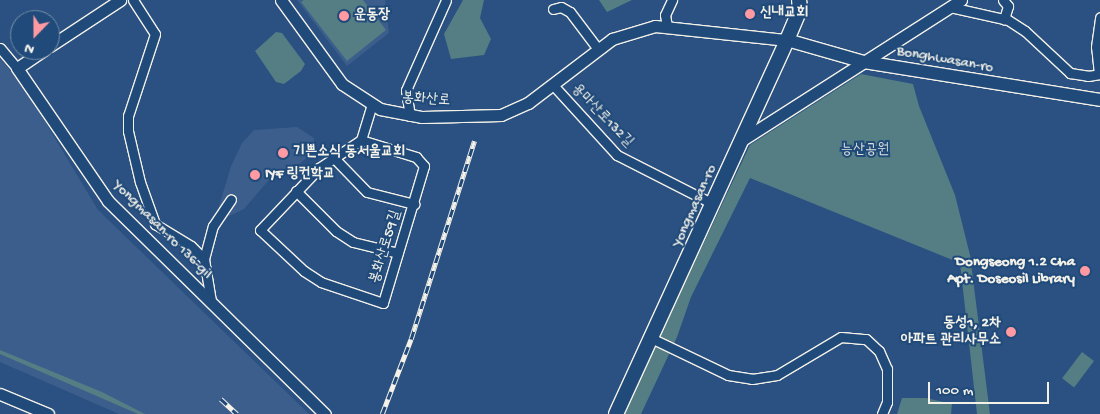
<!DOCTYPE html>
<html>
<head>
<meta charset="utf-8">
<style>
	body { margin:0 }
	#map { position:relative; width:1100px; height:414px; overflow:hidden; background:#2a5181; font-family:"Gochi Hand","Poor Story",sans-serif }
	div>[style] { position:absolute }
	[style*='--x'] { left:calc(var(--x)*1px); top:calc(var(--y)*1px); width:calc(var(--w)*1px); rotate:calc(var(--a)*1deg) }
	.built>* { inset:0; background:#3c5e8c }
	.green>* { inset:0; background:#547d84; transform-origin:0 0 }
	.roads { filter:drop-shadow(1px 0 #f4f1e8) drop-shadow(-1px 0 #f4f1e8) drop-shadow(0 1px #f4f1e8) drop-shadow(0 -1px #f4f1e8) }
	.minor>* { height:9px; margin:-4.5px; padding:0 4.5px; transform-origin:4.5px; border-radius:4.5px; background:#1f4a7a }
	.tertiary>* { height:11px; margin:-5.5px; padding:0 5.5px; transform-origin:5.5px; border-radius:5.5px; background:#1f4a7a }
	.secondary>* { height:12px; margin:-6px; padding:0 6px; transform-origin:6px; border-radius:6px; background:#1f4a7a }
	.primary>* { height:14px; margin:-7px; padding:0 7px; transform-origin:7px; border-radius:7px; background:#1f4a7a }
	.rail>* { height:4.5px; margin-top:-2.25px; transform-origin:0; background:repeating-linear-gradient(90deg,#1f4a7a 0 8px,#f4f1e8 0 16px); box-sizing:border-box; border-block:1px solid #f4f1e8 }
	.dots>* { width:14px; height:14px; translate:-50% -50%; box-sizing:border-box; border:2px solid #1f4a7a; border-radius:50% }
	span { translate:-50% -50%; white-space:nowrap; text-align:center; line-height:1.15; -webkit-text-stroke:4px #1f4a7a; paint-order:stroke }
	.poi-label { font-size:15px; color:#f4f1e8; font-weight:700 }
	.left { translate:0 -50%; text-align:left }
	.right { translate:-100% -50%; text-align:right }
	.street-label { font-size:15px; color:#f4f1e8 }
	.park-label { font-size:15px; color:#dce0d9 }
	.north { position:absolute; left:10px; top:10px; width:50px; height:50px; box-sizing:border-box; background:#1f4a7a; border:1px solid #748da6; border-radius:50%; rotate:202deg; font-size:14px; font-weight:700; line-height:20px; text-align:center; color:#f4f1e8 }
	.north::after { content:''; display:block; margin:auto; width:18px; height:22px; background:#ff9aa2; clip-path:polygon(50% 0,100% 100%,50% 72%,0 100%) }
	.scale { position:absolute; left:928px; top:382px; width:121px; height:22px; box-sizing:border-box; border:2px solid #f4f1e8; border-top:0; padding-left:6px; font-size:15px; line-height:18px; white-space:nowrap; color:#f4f1e8; -webkit-text-stroke:4px #1f4a7a; paint-order:stroke }
</style>
</head>
<body>
<div id="map">
	<div class="built">
		<i style="clip-path:polygon(297px 0,385px 0,389px 33px,347px 66px)"></i>
		<i style="clip-path:polygon(0 58px,26px 90px,98px 210px,309px 414px,119px 414px,0 362px)"></i>
		<i style="clip-path:polygon(297px 127px,314px 138px,315px 150px,294px 169px,268px 181px,244px 209px,214px 223px,231px 166px,242px 143px,254px 130px)"></i>
	</div>
	<div class="green">
		<i style="clip-path:polygon(304px 0,363px 0,386px 30px,347px 61px,301px 2px)"></i>
		<i style="clip-path:polygon(463px 0,484px 0,480px 18px,491px 39px,484px 55px,451px 59px,444px 34px)"></i>
		<i style="clip-path:polygon(599px 0,632px 0,607px 12px)"></i>
		<i style="clip-path:polygon(276px 32px,282px 33px,305px 64px,301px 71px,284px 84px,276px 82px,255px 51px)"></i>
		<i style="clip-path:polygon(861px 74px,913px 84px,919px 106px,955px 195px,970px 255px,990px 414px,977px 414px,960px 263px,750px 178px,691px 297px,677px 337px,641px 414px,623px 414px,750px 145px)"></i>
		<i style="clip-path:polygon(0 350px,102px 392px,145px 414px,138px 414px,0 354px)"></i>
		<i style="left:1082px;top:352px;width:15px;height:33px;rotate:37deg"></i>
		<i style="clip-path:polygon(902px 398px,926px 398px,952px 404px,951px 414px,897px 414px)"></i>
	</div>
	<div class="roads">
		<div class="minor">
			<i style="--x:133;--y:0;--w:40;--a:57.1"></i>
			<i style="--x:155;--y:34;--w:86;--a:108.2"></i>
			<i style="--x:128;--y:116;--w:15;--a:90"></i>
			<i style="--x:128;--y:131;--w:52;--a:76.8"></i>
			<i style="--x:140;--y:182;--w:45;--a:70.3"></i>
			<i style="--x:155;--y:224;--w:42;--a:31.4"></i>
			<i style="--x:191;--y:246;--w:18;--a:45"></i>
			<i style="--x:204;--y:259;--w:43;--a:80.5"></i>
			<i style="--x:1003;--y:0;--w:8;--a:50"></i>
			<i style="--x:1008;--y:6;--w:14;--a:107"></i>
			<i style="--x:950;--y:7;--w:59;--a:12.6"></i>
			<i style="--x:1008;--y:20;--w:20;--a:33"></i>
			<i style="--x:1025;--y:31;--w:62;--a:43"></i>
			<i style="--x:1070;--y:73;--w:18;--a:9"></i>
			<i style="--x:1088;--y:76;--w:12;--a:-9"></i>
			<i style="--x:553;--y:9;--w:8;--a:-14"></i>
			<i style="--x:561;--y:7;--w:10;--a:29"></i>
			<i style="--x:570;--y:12;--w:46;--a:52.9"></i>
			<i style="--x:667;--y:26;--w:11;--a:-100"></i>
			<i style="--x:665;--y:15;--w:17;--a:-65"></i>
			<i style="--x:0;--y:48;--w:26;--a:50"></i>
			<i style="--x:1099;--y:74;--w:27;--a:-96"></i>
			<i style="--x:1096;--y:47;--w:30;--a:-82"></i>
			<i style="--x:553;--y:85;--w:95;--a:47.6"></i>
			<i style="--x:617;--y:155;--w:108;--a:27"></i>
			<i style="--x:410;--y:116;--w:26;--a:-99"></i>
			<i style="--x:406;--y:90;--w:98;--a:-66"></i>
			<i style="--x:361;--y:140;--w:58;--a:17.2"></i>
			<i style="--x:416;--y:157;--w:12;--a:48"></i>
			<i style="--x:424;--y:166;--w:143;--a:106.7"></i>
			<i style="--x:383;--y:303;--w:65;--a:-161.3"></i>
			<i style="--x:321;--y:282;--w:20;--a:-147"></i>
			<i style="--x:304;--y:271;--w:60;--a:-137"></i>
			<i style="--x:260;--y:230;--w:86;--a:-46.4"></i>
			<i style="--x:319;--y:168;--w:50;--a:-33.7"></i>
			<i style="--x:361;--y:140;--w:37;--a:-73"></i>
			<i style="--x:334;--y:158;--w:47;--a:45.9"></i>
			<i style="--x:367;--y:192;--w:49;--a:14.3"></i>
			<i style="--x:296;--y:191;--w:57;--a:45"></i>
			<i style="--x:336;--y:231;--w:20;--a:33"></i>
			<i style="--x:353;--y:242;--w:46;--a:13.7"></i>
			<i style="--x:204;--y:259;--w:34;--a:-75"></i>
			<i style="--x:213;--y:226;--w:32;--a:-56"></i>
			<i style="--x:653;--y:339;--w:83;--a:25.6"></i>
			<i style="--x:728;--y:375;--w:24;--a:9"></i>
			<i style="--x:752;--y:379;--w:25;--a:-9"></i>
			<i style="--x:777;--y:375;--w:74;--a:-30.7"></i>
			<i style="--x:841;--y:337;--w:25;--a:5"></i>
			<i style="--x:866;--y:339;--w:18;--a:43"></i>
			<i style="--x:879;--y:351;--w:20;--a:66"></i>
			<i style="--x:887;--y:369;--w:33;--a:90"></i>
			<i style="--x:887;--y:402;--w:13;--a:113"></i>
		</div>
		<div class="tertiary">
			<i style="--x:281;--y:0;--w:104;--a:54"></i>
			<i style="--x:342;--y:84;--w:45;--a:33.3"></i>
			<i style="--x:380;--y:109;--w:43;--a:10.8"></i>
			<i style="--x:422;--y:117;--w:79;--a:-1.5"></i>
			<i style="--x:501;--y:115;--w:30;--a:-24"></i>
			<i style="--x:528;--y:103;--w:106;--a:-37.3"></i>
			<i style="--x:612;--y:39;--w:45;--a:-16.8"></i>
			<i style="--x:655;--y:26;--w:133;--a:6.1"></i>
			<i style="--x:50;--y:46;--w:84;--a:-33.3"></i>
			<i style="--x:44;--y:50;--w:32;--a:146"></i>
			<i style="--x:17;--y:68;--w:161;--a:55.6"></i>
			<i style="--x:108;--y:201;--w:304;--a:44.5"></i>
			<i style="--x:742;--y:140;--w:260;--a:-32.6"></i>
			<i style="--x:0;--y:394;--w:52;--a:22.6"></i>
		</div>
		<div class="secondary">
			<i style="--x:787;--y:40;--w:80;--a:15.9"></i>
			<i style="--x:864;--y:62;--w:239;--a:9.1"></i>
		</div>
		<div class="primary">
			<i style="--x:616;--y:414;--w:411;--a:-65.4"></i>
			<i style="--x:787;--y:40;--w:34;--a:-67"></i>
			<i style="--x:800;--y:9;--w:9;--a:-96"></i>
		</div>
	</div>
	<div class="rail">
		<i style="--x:221;--y:399;--w:22;--a:43"></i>
		<i style="--x:382;--y:414;--w:80;--a:-68.9"></i>
		<i style="--x:411;--y:339;--w:208;--a:-72.3"></i>
	</div>
	<div class="dots">
		<i style="left:750px;top:14px;background:#ff9aa2"></i>
		<i style="left:344px;top:16px;background:#ff9aa2"></i>
		<i style="left:283px;top:153px;background:#ff9aa2"></i>
		<i style="left:255px;top:175px;background:#ff9aa2"></i>
		<i style="left:1085px;top:271px;background:#ff9aa2"></i>
		<i style="left:1011px;top:332px;background:#ff9aa2"></i>
	</div>
	<div class="poi-label">
		<span class="left" style="left:760px;top:14px">신내교회</span>
		<span class="left" style="left:354px;top:16px">운동장</span>
		<span class="left" style="left:293px;top:153px">기쁜소식 동서울교회</span>
		<span class="left" style="left:265px;top:175px">IYF 링컨학교</span>
		<span class="right" style="left:1075px;top:271px">Dongseong 1.2 Cha<br>Apt. Doseosil Library</span>
		<span class="right" style="left:1001px;top:332px">동성1, 2차<br>아파트 관리사무소</span>
	</div>
	<div class="street-label">
		<span style="left:945px;top:60px;rotate:10deg">Bonghwasan-ro</span>
		<span style="left:426px;top:100px;rotate:4deg">봉화산로</span>
		<span style="left:602px;top:116px;rotate:46deg">용마산로132길</span>
		<span style="left:695px;top:206px;rotate:-66deg">Yongmasan-ro</span>
		<span style="left:162px;top:230px;rotate:45deg">Yongmasan-ro 136-gil</span>
		<span style="left:386px;top:247px;rotate:-73deg">봉화산로59길</span>
	</div>
	<div class="park-label">
		<span style="left:865px;top:151px">능산공원</span>
	</div>
	<div class="north">N</div>
	<div class="scale">100 m</div>
</div>
</body>
</html>
